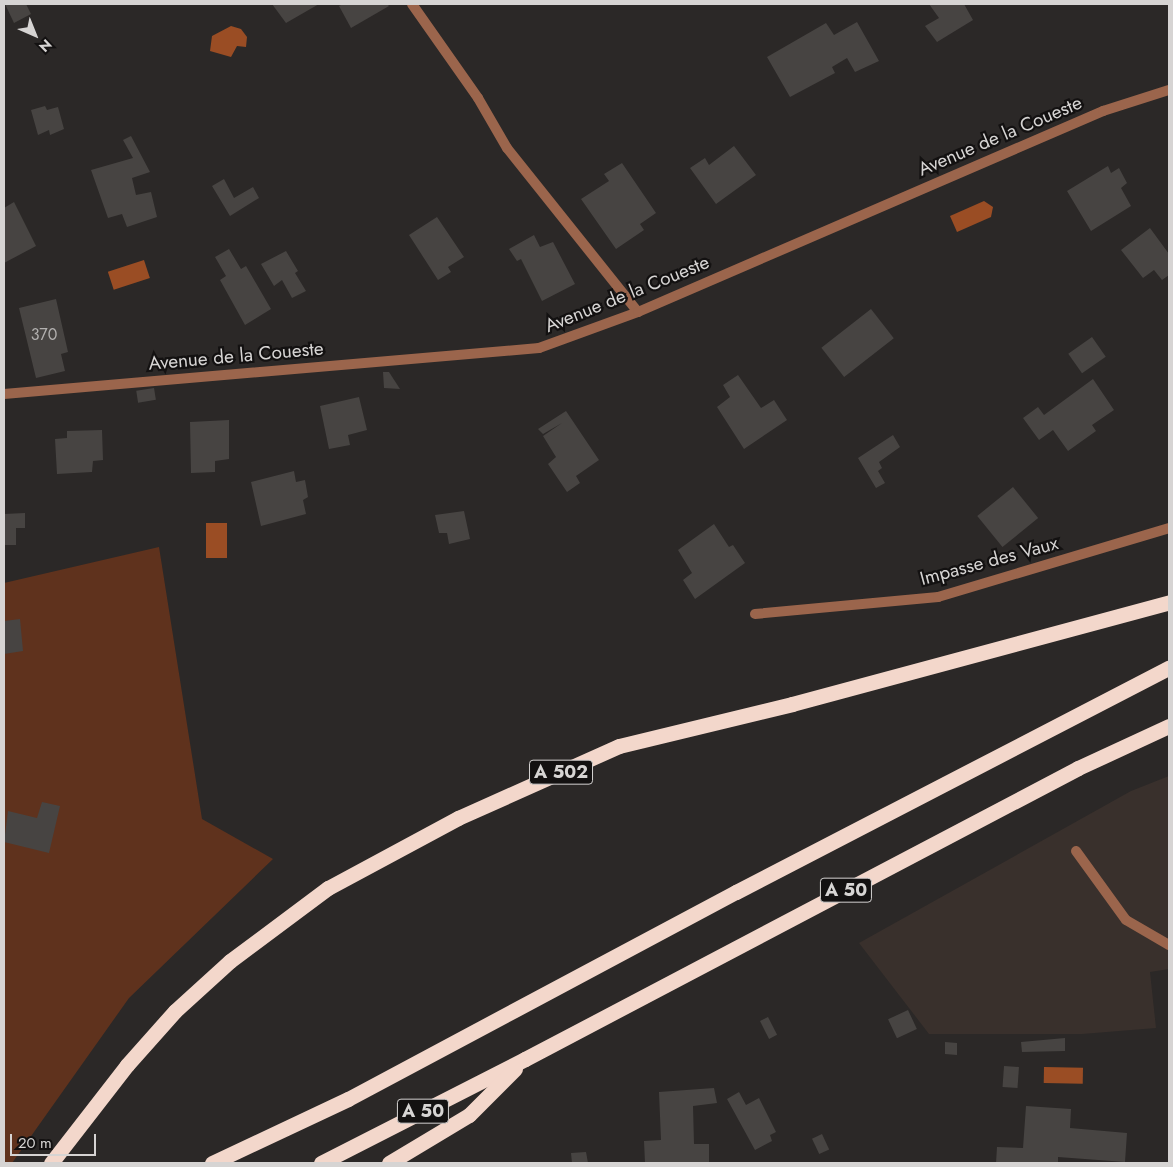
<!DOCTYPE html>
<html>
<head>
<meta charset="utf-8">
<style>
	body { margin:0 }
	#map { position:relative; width:1173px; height:1167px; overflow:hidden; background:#2b2827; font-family:Jost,sans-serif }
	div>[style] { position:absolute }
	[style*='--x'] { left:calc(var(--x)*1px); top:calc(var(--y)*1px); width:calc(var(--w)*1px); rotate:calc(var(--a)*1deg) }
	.built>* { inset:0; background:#39302c }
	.green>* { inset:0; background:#5f321d }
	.water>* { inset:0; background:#9a4d24; transform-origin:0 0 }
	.building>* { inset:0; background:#474442; transform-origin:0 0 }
	.service>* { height:10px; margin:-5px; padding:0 5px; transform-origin:5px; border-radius:5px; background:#9b654c }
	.minor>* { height:10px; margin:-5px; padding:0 5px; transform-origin:5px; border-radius:5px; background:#9b654c }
	.motorway>* { height:15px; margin:-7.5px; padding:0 7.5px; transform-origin:7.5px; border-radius:7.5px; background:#f3d7cb }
	span { translate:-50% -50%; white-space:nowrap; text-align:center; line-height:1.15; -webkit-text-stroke:4.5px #131111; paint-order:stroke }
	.number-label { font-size:16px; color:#b2b0af }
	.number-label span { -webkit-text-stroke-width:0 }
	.shield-label span { padding:1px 4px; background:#131111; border:1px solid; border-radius:4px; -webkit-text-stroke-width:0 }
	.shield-label { font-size:18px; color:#d6d4d3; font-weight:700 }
	.street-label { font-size:19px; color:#d6d4d3 }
	.frame { position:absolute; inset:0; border:5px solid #d6d4d3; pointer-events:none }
	.north { position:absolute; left:10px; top:10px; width:50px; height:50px; -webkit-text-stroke:4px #131111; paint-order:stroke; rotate:136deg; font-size:14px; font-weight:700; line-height:20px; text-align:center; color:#d6d4d3 }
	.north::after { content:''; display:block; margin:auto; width:18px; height:22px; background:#d6d4d3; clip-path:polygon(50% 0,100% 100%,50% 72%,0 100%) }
	.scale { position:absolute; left:10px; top:1134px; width:86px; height:22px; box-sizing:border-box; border:2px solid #d6d4d3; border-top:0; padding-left:6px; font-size:15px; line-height:18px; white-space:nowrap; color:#d6d4d3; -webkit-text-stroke:4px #131111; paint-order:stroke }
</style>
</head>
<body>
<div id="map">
	<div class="built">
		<i style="clip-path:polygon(1169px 776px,1169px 969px,1150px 972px,1156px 1028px,1082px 1034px,929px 1034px,859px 943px,1131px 791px)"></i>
	</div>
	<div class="green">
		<i style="clip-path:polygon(159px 547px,202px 819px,273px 859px,129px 998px,12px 1163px,4px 1163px,4px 583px)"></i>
	</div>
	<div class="water">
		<i style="clip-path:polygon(231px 26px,241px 29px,247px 37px,246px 47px,237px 46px,231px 57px,210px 51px,212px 36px)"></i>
		<i style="clip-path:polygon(984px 201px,993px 207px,991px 217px,957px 232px,950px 216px)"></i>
		<i style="left:144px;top:260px;width:19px;height:38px;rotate:72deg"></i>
		<i style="left:227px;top:523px;width:35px;height:21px;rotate:90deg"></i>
		<i style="left:1044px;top:1067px;width:39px;height:16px;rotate:1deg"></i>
	</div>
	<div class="building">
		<i style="clip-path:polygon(5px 4px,26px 4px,31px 14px,14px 23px)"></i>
		<i style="clip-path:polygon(272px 4px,319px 4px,286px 23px)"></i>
		<i style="clip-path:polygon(343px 4px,387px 4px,389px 6px,351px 28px,339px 6px)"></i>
		<i style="clip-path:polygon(929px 4px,964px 4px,973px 20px,937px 42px,925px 26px,939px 18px)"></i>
		<i style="clip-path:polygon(857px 22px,879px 61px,855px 72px,847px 58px,832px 67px,835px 73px,790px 97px,767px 57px,826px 23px,834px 35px)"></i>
		<i style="clip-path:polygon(45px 106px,47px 110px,58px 107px,64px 129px,50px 135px,49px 130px,38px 135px,31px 110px)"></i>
		<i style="clip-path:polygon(131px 136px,150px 172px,132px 178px,136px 195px,151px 192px,157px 217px,127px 227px,122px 214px,108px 218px,91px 170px,133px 158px,123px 140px)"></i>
		<i style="clip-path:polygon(734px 146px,756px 175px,716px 204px,690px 168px,705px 158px,709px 165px)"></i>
		<i style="clip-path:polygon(622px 163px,656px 213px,640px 224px,644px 230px,616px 249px,581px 199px,609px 181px,604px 174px)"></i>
		<i style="clip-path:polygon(1108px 166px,1111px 173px,1119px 168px,1127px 183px,1121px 188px,1131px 206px,1091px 231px,1067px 191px)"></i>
		<i style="clip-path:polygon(224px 179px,234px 198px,253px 187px,259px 198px,230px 216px,212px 186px)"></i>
		<i style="clip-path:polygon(14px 202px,36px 246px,4px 263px,4px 208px)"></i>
		<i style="clip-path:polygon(437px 217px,464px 257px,448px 267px,451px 272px,438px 280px,409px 235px)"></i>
		<i style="clip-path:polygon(1150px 228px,1169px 254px,1169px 275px,1162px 280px,1154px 270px,1143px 278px,1121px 250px)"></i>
		<i style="clip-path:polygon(534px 235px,540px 247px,553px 242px,575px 284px,542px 301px,521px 259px,517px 261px,509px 249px)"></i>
		<i style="clip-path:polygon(229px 249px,241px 269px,246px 266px,271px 309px,245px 325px,220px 280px,226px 276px,215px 257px)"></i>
		<i style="clip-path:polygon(286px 251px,298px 271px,295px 273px,306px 291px,292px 298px,282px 280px,274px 286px,261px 264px)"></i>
		<i style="clip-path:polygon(56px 299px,68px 352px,61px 354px,65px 371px,36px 378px,19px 308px)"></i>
		<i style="left:871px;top:309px;width:37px;height:63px;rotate:52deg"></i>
		<i style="left:1092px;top:337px;width:24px;height:29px;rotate:55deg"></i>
		<i style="clip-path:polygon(383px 372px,389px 372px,400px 389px,384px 388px)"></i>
		<i style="clip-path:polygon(738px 375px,761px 408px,774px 400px,787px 420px,744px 449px,717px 407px,730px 397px,723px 385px)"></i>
		<i style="clip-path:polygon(1093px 379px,1114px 410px,1092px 425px,1096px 431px,1068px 451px,1053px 430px,1039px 440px,1023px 418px,1038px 407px,1044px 415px)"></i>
		<i style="left:154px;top:388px;width:12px;height:18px;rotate:81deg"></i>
		<i style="clip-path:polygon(359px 397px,367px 430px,348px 435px,350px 445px,329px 449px,320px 406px)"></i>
		<i style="clip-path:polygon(566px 411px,599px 460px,576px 476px,580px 483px,567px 492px,548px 464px,556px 457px,543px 436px,562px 423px,543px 434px,538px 429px)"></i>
		<i style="clip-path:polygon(229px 420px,229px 459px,215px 461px,215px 472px,191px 473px,190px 422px)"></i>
		<i style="clip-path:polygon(102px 430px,103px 460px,93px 461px,92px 472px,57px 474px,55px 439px,67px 438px,67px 431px)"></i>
		<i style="clip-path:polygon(893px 435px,900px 447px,879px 462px,882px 468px,878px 471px,885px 483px,876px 488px,858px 458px)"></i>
		<i style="clip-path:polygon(294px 471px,296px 482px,305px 480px,308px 497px,303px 500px,306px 514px,261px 526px,251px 482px)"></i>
		<i style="left:1013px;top:487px;width:40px;height:46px;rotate:51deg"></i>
		<i style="clip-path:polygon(464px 511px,470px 539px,449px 544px,447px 533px,439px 533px,435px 515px)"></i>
		<i style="clip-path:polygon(25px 513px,25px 528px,16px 528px,16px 545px,4px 545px,4px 514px)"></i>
		<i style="clip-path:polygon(714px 524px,729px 547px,733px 545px,745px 563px,695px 599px,683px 580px,692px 573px,678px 550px)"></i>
		<i style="clip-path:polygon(20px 619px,23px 651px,4px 654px,4px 621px)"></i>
		<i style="clip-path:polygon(42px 802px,60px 806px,49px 853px,4px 842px,8px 811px,37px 818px)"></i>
		<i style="left:908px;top:1010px;width:21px;height:22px;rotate:65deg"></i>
		<i style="left:768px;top:1017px;width:20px;height:9px;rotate:63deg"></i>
		<i style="clip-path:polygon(1065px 1038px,1065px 1051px,1022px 1052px,1021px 1042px)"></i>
		<i style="clip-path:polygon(945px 1042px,957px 1043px,957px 1055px,945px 1054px)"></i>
		<i style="left:1004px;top:1066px;width:15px;height:21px;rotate:4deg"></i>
		<i style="clip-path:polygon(714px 1088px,717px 1103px,693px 1106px,694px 1144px,709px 1144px,709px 1163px,645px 1163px,644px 1141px,661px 1140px,659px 1092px)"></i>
		<i style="clip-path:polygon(739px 1092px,746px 1105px,759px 1098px,776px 1132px,770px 1135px,772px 1141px,755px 1150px,727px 1099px)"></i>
		<i style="clip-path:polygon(1026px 1106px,1071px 1109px,1070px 1128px,1127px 1133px,1125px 1162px,1058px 1157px,1058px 1163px,996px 1163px,997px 1147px,1023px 1148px)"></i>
		<i style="left:822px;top:1134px;width:17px;height:11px;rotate:65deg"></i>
		<i style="clip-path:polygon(586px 1152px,588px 1163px,572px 1163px,571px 1153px)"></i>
	</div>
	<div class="service">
		<i style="--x:1076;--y:851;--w:85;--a:54.1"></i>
		<i style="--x:1126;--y:920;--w:50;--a:30.2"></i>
	</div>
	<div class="minor">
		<i style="--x:412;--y:4;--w:115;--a:54.9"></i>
		<i style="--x:478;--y:98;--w:58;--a:59.9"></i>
		<i style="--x:507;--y:148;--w:210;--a:51.4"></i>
		<i style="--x:4;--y:394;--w:537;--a:-4.91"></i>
		<i style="--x:539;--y:348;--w:105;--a:-20"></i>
		<i style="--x:638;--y:312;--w:507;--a:-23.38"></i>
		<i style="--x:1103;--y:111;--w:69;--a:-17.7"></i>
		<i style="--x:755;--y:614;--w:184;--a:-5.3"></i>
		<i style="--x:938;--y:597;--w:241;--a:-16.6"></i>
	</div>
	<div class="motorway">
		<i style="--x:51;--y:1163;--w:124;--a:-52.2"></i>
		<i style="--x:127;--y:1065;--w:72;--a:-48.4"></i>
		<i style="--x:175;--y:1011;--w:74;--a:-42.3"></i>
		<i style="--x:230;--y:961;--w:122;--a:-36.7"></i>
		<i style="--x:328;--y:888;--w:148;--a:-28.3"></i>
		<i style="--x:458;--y:818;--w:176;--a:-24.1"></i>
		<i style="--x:619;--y:746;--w:178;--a:-13.6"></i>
		<i style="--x:792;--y:704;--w:391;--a:-15.1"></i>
		<i style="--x:212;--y:1163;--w:150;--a:-25.2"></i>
		<i style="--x:348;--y:1099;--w:440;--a:-28.1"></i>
		<i style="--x:736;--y:892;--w:488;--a:-27.4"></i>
		<i style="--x:321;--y:1163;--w:229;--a:-27"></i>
		<i style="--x:525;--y:1059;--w:625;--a:-27.75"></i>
		<i style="--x:1078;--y:768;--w:100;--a:-24.8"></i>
		<i style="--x:389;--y:1163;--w:93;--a:-31"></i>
		<i style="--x:469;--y:1115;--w:65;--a:-45"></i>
	</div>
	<div class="number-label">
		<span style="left:44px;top:335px">370</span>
	</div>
	<div class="shield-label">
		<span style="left:561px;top:772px">A 502</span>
		<span style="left:846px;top:890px">A 50</span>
		<span style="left:423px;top:1111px">A 50</span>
	</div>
	<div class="street-label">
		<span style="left:1000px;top:136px;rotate:-23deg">Avenue de la Coueste</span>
		<span style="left:627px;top:294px;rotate:-22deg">Avenue de la Coueste</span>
		<span style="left:236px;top:356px;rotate:-5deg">Avenue de la Coueste</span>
		<span style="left:989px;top:561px;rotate:-15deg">Impasse des Vaux</span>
	</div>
	<div class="frame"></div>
	<div class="north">N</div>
	<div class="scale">20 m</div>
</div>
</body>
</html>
